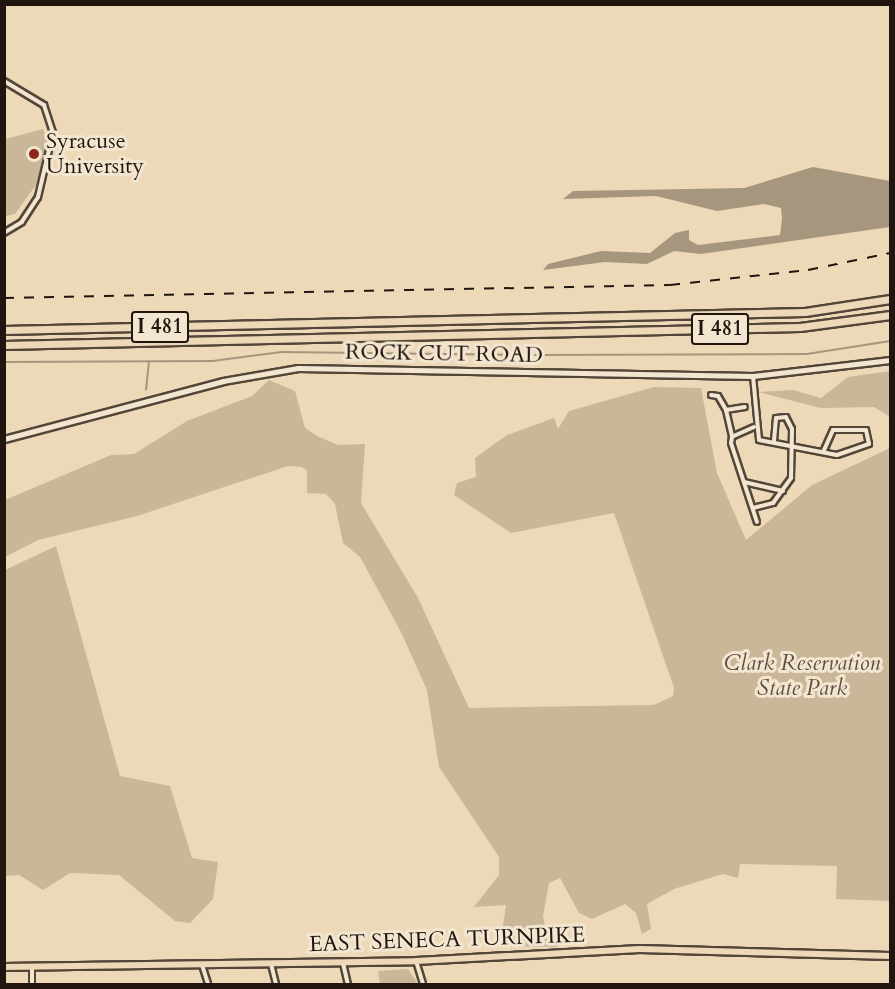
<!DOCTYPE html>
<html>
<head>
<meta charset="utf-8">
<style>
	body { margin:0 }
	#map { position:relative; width:895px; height:989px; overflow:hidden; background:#edd8b7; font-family:Cardo,serif }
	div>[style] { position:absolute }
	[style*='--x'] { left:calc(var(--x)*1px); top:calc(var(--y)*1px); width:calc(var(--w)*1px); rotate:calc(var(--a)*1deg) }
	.green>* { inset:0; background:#cab79a }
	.water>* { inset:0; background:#a7967e }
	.stream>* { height:1.5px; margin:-0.75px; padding:0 0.75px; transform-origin:0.75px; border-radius:0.75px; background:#a7967e }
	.roads { filter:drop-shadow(2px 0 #534639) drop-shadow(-2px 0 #534639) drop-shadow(0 2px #534639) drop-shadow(0 -2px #534639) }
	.street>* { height:4px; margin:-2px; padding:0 2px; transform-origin:2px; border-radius:2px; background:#f3e6d0 }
	.secondary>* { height:5px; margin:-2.5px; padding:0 2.5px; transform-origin:2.5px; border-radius:2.5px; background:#f3e6d0 }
	.primary>* { height:6px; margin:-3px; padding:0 3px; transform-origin:3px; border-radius:3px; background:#edd8b7 }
	.highway>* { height:7px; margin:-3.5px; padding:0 3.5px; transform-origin:3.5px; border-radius:3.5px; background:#edd8b7 }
	.rail>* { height:1.5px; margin-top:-0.75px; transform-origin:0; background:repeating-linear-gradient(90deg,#20160f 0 10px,transparent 0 20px) }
	.dots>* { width:16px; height:16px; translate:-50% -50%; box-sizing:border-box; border:3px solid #f3e6d0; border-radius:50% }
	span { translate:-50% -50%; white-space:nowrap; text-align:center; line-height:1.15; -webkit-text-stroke:6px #f3e6d0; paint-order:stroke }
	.shield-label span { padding:2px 4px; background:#f3e6d0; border:2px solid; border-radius:4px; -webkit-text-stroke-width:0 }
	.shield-label { font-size:21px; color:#20160f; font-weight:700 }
	.poi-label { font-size:22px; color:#20160f }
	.left { translate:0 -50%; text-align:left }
	.street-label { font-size:22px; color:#20160f }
	.park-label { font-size:22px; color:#5c4e40; font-style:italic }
	.frame { position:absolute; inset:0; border:6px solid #20160f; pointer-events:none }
</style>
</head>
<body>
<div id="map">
	<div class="green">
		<i style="clip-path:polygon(43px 129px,48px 141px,36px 185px,15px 214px,5px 216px,5px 139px)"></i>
		<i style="clip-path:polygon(890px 371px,890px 417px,874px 407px,821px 408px,758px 392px,793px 390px,821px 398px,848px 377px)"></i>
		<i style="clip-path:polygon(269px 380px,295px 391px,305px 428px,317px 436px,338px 445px,365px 444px,361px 503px,418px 598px,469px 708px,654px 705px,673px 696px,674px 688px,614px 513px,511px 533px,454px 495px,457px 483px,476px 477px,475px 458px,507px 435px,554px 418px,558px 429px,569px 411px,654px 387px,701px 388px,717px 473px,746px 540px,812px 485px,890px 448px,890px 901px,836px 899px,837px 866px,740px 864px,738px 878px,723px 874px,674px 889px,647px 904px,651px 929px,642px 934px,636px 913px,625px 904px,592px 919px,579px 913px,560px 878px,549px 883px,543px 916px,545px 927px,558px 932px,558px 947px,500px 946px,506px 905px,474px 907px,499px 875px,499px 857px,439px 767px,427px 690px,401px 632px,360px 557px,343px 543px,335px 504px,326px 494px,307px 493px,307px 471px,302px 467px,288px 466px,137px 516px,38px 540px,5px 557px,5px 500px,111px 455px,134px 454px,187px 421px,252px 396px)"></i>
		<i style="clip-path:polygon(56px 546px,120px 776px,170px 786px,192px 858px,218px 862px,213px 899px,190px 923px,175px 921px,119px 875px,70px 873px,43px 890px,19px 875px,5px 876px,5px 570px)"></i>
		<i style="clip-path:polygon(408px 969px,418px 984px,380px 984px,378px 971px)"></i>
	</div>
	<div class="water">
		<i style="clip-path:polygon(813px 167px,890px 181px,890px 227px,701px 254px,674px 251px,647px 264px,605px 262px,543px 270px,548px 264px,601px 251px,650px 253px,675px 233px,689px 230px,689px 240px,698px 245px,780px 235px,782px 219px,781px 208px,764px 204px,717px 211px,656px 196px,563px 199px,573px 191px,744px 188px)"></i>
	</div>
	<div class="stream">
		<i style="--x:535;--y:355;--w:272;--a:-0.2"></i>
		<i style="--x:807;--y:354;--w:84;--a:-8.9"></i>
		<i style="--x:4;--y:362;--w:209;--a:-0.3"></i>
		<i style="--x:213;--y:361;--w:69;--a:-7.5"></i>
		<i style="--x:281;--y:352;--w:234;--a:0.7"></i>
		<i style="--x:146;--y:390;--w:28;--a:-84"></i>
	</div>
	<div class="roads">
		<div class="street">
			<i style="--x:4;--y:81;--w:47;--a:31"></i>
			<i style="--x:44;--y:105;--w:29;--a:72"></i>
			<i style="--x:53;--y:133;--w:66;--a:103.2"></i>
			<i style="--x:38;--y:197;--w:30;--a:123"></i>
			<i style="--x:22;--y:222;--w:21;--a:149"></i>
			<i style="--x:753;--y:376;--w:64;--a:84.6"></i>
			<i style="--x:759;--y:440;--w:79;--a:10.9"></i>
			<i style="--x:837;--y:455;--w:34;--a:-19"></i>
			<i style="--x:869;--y:444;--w:14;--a:-102"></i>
			<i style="--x:866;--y:430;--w:33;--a:180"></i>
			<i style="--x:833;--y:430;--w:24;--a:114"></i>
			<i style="--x:711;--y:395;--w:7;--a:8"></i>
			<i style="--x:718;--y:396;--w:16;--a:60"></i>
			<i style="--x:726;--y:410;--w:28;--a:77"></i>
			<i style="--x:726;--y:410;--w:19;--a:-9"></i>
			<i style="--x:754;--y:427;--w:24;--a:156"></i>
			<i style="--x:732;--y:437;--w:6;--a:99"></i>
			<i style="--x:731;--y:443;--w:83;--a:71.8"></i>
			<i style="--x:744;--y:482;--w:40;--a:13"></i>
			<i style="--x:753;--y:508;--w:21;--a:-14"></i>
			<i style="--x:773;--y:503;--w:31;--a:-54"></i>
			<i style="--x:791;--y:478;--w:49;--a:-88.8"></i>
			<i style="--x:792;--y:429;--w:13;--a:-117"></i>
			<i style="--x:786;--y:417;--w:10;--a:174"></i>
			<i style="--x:776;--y:418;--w:23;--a:95"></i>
			<i style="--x:416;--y:961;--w:24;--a:73"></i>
			<i style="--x:343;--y:963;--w:22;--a:77"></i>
			<i style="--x:271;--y:964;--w:21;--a:76"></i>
			<i style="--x:202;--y:965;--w:20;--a:72"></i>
			<i style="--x:32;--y:967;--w:17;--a:90"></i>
		</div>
		<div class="secondary">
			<i style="--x:4;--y:439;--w:227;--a:-14.8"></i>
			<i style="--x:223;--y:381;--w:76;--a:-9.8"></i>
			<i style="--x:298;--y:368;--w:455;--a:1"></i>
			<i style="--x:753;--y:376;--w:138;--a:-6.7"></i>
		</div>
		<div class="primary">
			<i style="--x:4;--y:967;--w:412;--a:-0.8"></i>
			<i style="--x:416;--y:961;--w:224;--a:-3.1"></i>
			<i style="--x:640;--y:949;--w:250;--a:1.6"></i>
		</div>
		<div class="highway">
			<i style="--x:4;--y:330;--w:801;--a:-1.29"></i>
			<i style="--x:805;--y:312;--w:86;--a:-8.7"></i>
			<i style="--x:4;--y:345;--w:796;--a:-1.3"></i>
			<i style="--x:800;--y:327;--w:91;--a:-7.6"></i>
		</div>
	</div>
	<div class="rail">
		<i style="--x:4;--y:298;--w:666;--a:-1.12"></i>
		<i style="--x:670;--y:285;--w:139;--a:-6.2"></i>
		<i style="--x:808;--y:270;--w:84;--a:-11.7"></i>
	</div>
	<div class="dots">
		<i style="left:34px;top:154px;background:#8f2418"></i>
	</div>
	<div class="shield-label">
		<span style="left:160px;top:327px">I 481</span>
		<span style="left:720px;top:329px">I 481</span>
	</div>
	<div class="poi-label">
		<span class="left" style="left:46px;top:154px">Syracuse<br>University</span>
	</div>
	<div class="street-label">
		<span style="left:444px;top:354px;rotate:1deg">ROCK CUT ROAD</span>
		<span style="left:447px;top:940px;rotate:-2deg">EAST SENECA TURNPIKE</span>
	</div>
	<div class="park-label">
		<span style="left:802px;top:676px">Clark Reservation<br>State Park</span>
	</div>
	<div class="frame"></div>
</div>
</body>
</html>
